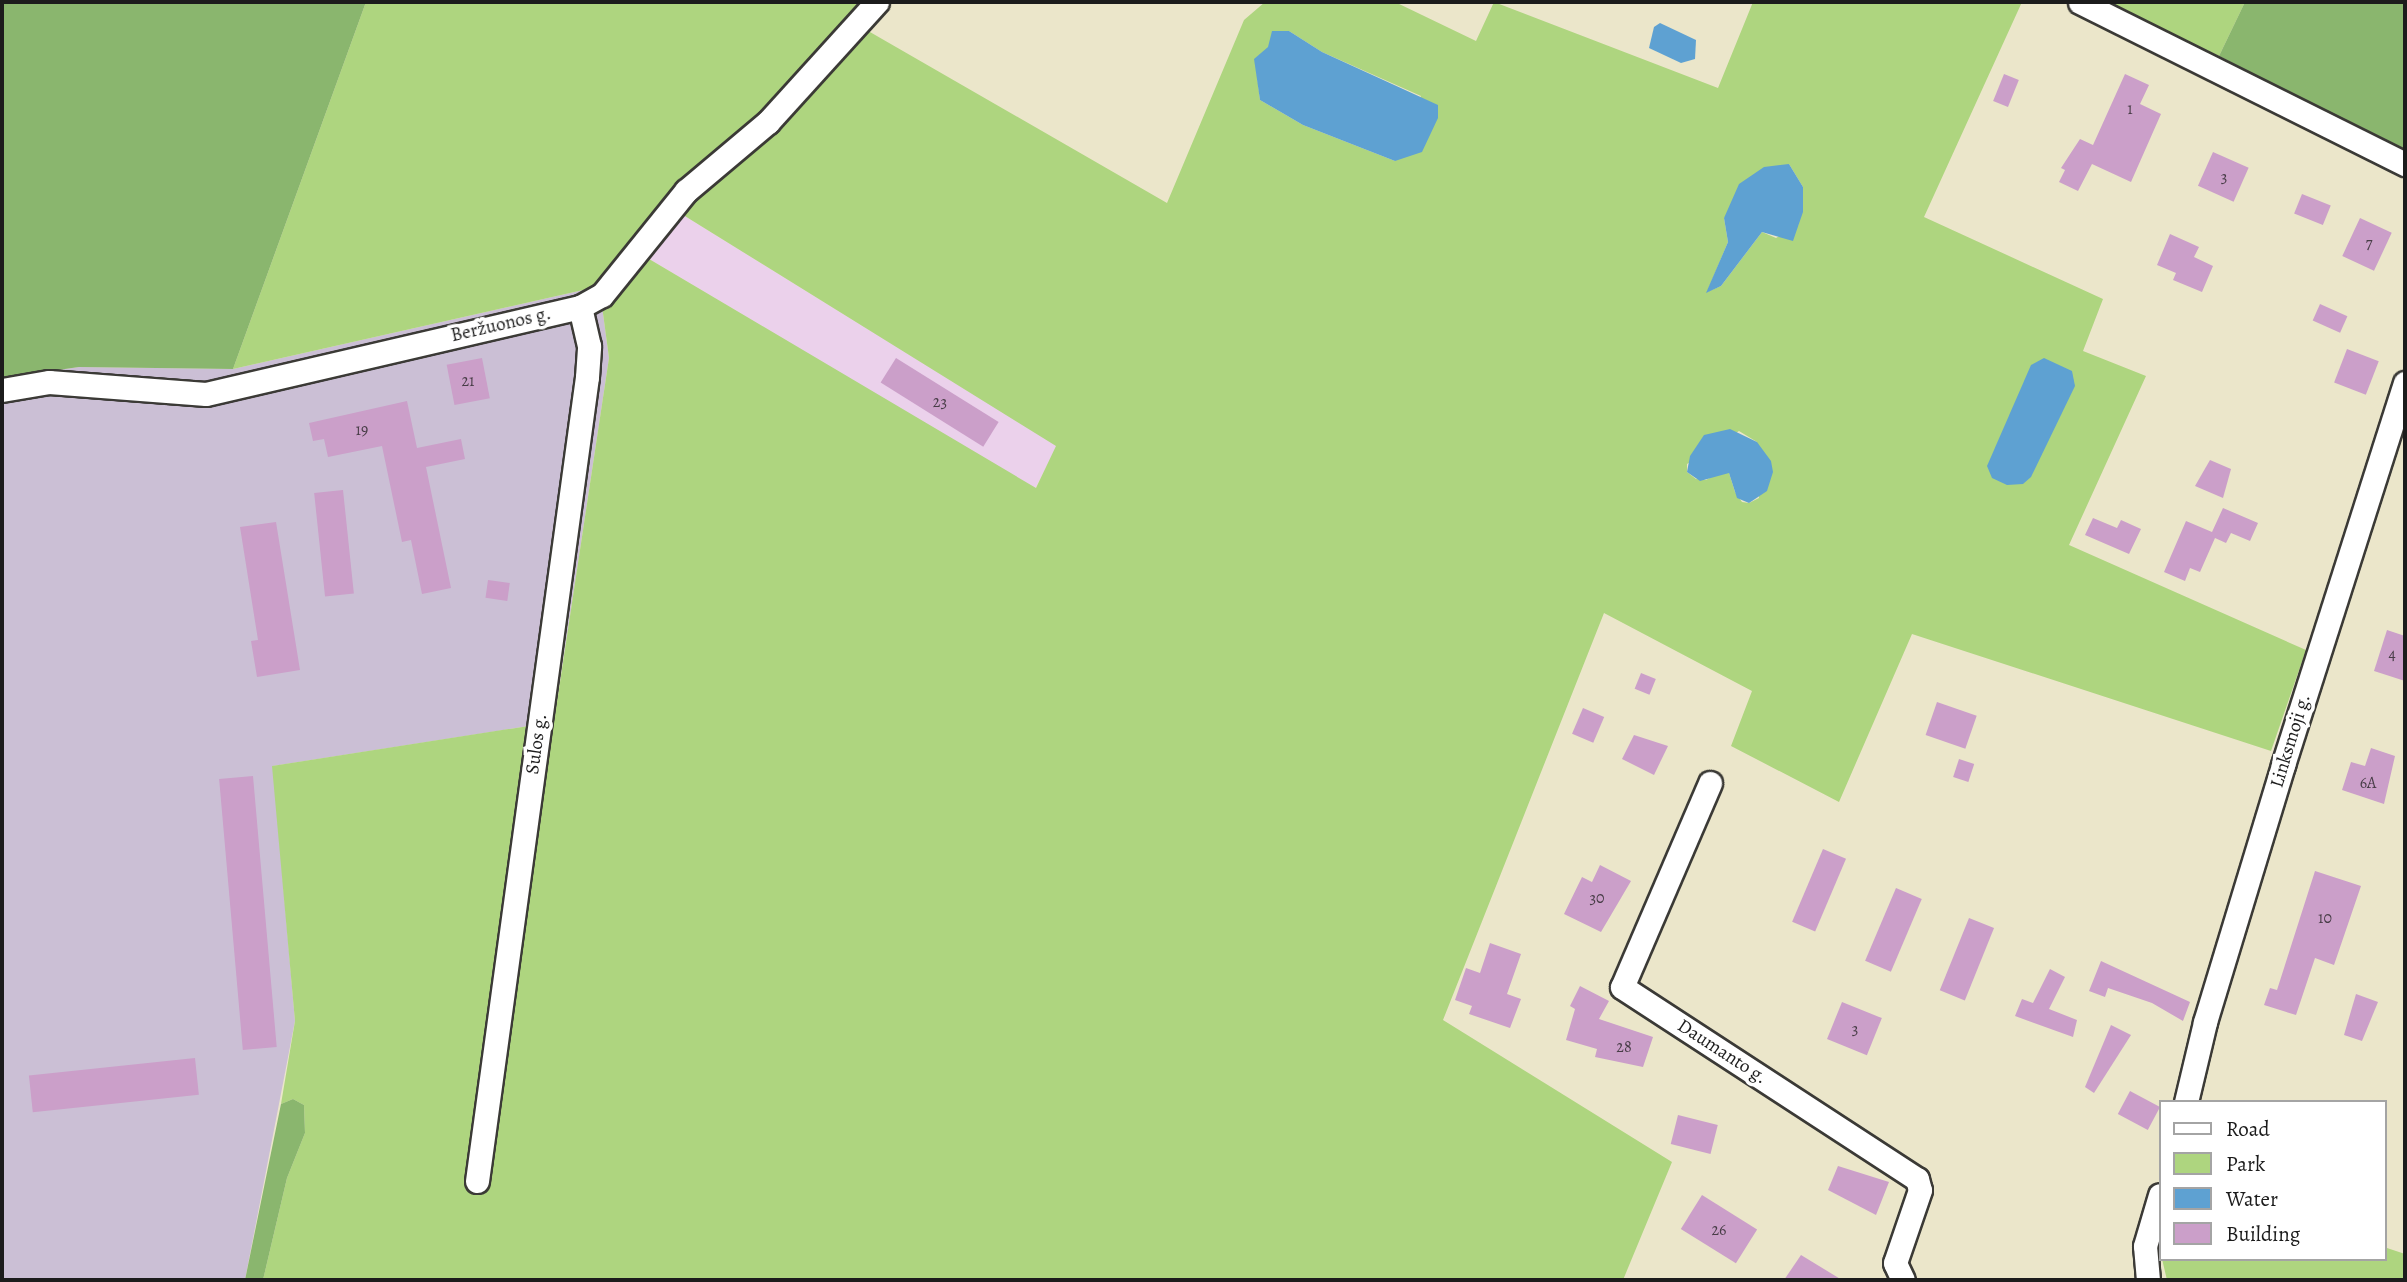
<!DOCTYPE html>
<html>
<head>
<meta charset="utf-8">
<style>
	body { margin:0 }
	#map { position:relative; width:2407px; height:1282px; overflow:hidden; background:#ebe6ca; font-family:Alegreya,serif }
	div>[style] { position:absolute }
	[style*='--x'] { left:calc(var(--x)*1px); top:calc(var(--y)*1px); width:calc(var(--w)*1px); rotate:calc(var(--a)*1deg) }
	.built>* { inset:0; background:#ebd1eb }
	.industrial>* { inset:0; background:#cbbfd5 }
	.green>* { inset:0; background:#aed57f }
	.forest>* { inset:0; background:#8ab66e }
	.water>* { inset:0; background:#5ea1d2 }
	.building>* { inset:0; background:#cb9fc9; transform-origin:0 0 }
	.roads { filter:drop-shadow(2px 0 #3b3a36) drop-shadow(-2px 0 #3b3a36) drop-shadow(0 2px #3b3a36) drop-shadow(0 -2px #3b3a36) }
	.minor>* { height:23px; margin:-11.5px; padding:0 11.5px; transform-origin:11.5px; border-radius:11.5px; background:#fff }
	span { translate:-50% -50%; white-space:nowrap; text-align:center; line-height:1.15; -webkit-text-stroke:7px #fff; paint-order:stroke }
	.number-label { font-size:16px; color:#483d47 }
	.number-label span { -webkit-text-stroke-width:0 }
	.street-label { font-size:19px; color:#1c1c1c }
	.frame { position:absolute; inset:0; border:4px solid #1c1c1c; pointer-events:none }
	.legend { position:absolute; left:2159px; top:1100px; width:228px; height:161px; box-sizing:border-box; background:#fff; border:2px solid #a4a4a4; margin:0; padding:9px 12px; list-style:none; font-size:21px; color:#1c1c1c }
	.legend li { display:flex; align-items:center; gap:14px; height:35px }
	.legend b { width:35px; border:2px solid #a4a4a4 }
</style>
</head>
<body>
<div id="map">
	<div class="built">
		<i style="clip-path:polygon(680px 213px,1057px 446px,1035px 489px,644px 256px)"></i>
	</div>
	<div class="industrial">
		<i style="clip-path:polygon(592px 288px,602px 306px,609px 358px,554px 722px,273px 766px,295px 1021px,245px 1280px,2px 1280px,2px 378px,79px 367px,233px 369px)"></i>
	</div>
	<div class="green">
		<i style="clip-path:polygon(366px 2px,862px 2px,773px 105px,592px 288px,233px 369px)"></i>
		<i style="clip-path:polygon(evenodd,1265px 2px,1395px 2px,1476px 41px,1494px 2px,1718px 88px,1753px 2px,2022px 2px,1924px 217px,2103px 299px,2083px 351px,2146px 376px,2069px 545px,2306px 650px,2271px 751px,1912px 634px,1839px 802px,1731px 746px,1752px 691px,1604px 613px,1443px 1020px,1672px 1162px,1623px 1280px,263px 1280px,287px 1178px,305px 1133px,304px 1105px,293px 1099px,281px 1104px,295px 1021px,272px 766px,554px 722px,609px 358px,602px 306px,644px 256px,1036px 488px,1056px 446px,680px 213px,863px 28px,1167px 203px,1244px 20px,1265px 2px,1289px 31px,1322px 52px,1421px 96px,1395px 161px,1303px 125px,1260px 100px,1255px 59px,1289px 31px,1265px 2px,1789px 164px,1803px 187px,1798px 226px,1776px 238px,1762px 232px,1721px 286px,1707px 292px,1728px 242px,1724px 218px,1789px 164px,1265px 2px,1739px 431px,1757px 442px,1759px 498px,1749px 503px,1742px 502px,1735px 492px,1729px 473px,1723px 471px,1706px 480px,1696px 479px,1687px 472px,1687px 464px,1739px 431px)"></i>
		<i style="clip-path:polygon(2102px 2px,2245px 2px,2219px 56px)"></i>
		<i style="clip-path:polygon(2384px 1247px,2405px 1254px,2405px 1280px,2167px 1280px,2162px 1259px,2384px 1259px)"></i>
	</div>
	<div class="forest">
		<i style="clip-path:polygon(2px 2px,366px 2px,233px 369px,79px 367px,2px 378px)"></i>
		<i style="clip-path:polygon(2245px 2px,2405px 2px,2405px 153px,2219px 56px)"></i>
		<i style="clip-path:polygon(293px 1099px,304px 1105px,305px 1133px,287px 1178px,263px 1280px,245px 1280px,281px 1104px)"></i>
	</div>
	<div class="water">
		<i style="clip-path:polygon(1660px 23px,1696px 40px,1695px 59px,1681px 63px,1649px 48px,1654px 27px)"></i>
		<i style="clip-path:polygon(1272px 31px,1289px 31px,1322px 52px,1438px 105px,1438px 118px,1422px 152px,1395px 161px,1303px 125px,1260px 100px,1254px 59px,1268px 47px)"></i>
		<i style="clip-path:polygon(1789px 164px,1803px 187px,1803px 212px,1793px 241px,1762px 232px,1721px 286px,1706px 293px,1728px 242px,1724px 218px,1739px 184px,1764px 167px)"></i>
		<i style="clip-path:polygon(2044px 358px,2072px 371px,2075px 386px,2031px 477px,2023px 484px,2007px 485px,1992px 478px,1987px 466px,2031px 365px)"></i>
		<i style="clip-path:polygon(1730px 429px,1757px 442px,1771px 461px,1773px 472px,1767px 491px,1749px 503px,1737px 498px,1729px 473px,1700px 481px,1687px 472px,1690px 456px,1704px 435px)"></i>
	</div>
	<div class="building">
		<i style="left:2004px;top:74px;width:16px;height:29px;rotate:22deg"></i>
		<i style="clip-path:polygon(2125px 74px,2149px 85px,2140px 104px,2161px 114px,2131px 182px,2092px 164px,2078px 191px,2059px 182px,2065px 170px,2061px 168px,2080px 139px,2093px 145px)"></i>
		<i style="left:2213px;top:152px;width:39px;height:37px;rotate:24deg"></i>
		<i style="left:2302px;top:194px;width:31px;height:21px;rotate:22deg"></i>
		<i style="left:2360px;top:218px;width:35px;height:42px;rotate:25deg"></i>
		<i style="clip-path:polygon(2170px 234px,2199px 247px,2194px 257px,2213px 266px,2202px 292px,2173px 280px,2176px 273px,2157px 265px)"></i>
		<i style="left:2320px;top:304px;width:30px;height:18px;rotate:24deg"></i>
		<i style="left:2347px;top:349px;width:34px;height:36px;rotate:21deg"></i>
		<i style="left:482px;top:358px;width:41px;height:36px;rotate:79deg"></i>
		<i style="left:896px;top:358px;width:121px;height:29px;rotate:32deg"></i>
		<i style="clip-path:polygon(407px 401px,417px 448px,461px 439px,465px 459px,426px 467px,451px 588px,422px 594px,411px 540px,402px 542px,382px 446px,328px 457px,324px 439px,313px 441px,309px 423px)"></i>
		<i style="clip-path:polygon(2210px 460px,2231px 469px,2223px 498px,2195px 486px)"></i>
		<i style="left:343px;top:490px;width:104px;height:29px;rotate:84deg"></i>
		<i style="clip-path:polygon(2223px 508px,2258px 523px,2250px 541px,2231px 533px,2226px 543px,2215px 538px,2200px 572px,2190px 568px,2185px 581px,2164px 572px,2186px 521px,2212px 532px)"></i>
		<i style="clip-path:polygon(2093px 518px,2117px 528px,2121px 520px,2141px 529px,2129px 554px,2085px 535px)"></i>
		<i style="clip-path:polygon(276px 522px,300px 670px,257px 677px,251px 641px,258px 640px,240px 527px)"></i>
		<i style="left:488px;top:580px;width:22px;height:18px;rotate:8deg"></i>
		<i style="clip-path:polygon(2387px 630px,2405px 636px,2405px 681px,2374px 671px)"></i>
		<i style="left:1641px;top:673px;width:16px;height:17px;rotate:22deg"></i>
		<i style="left:1937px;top:702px;width:42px;height:35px;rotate:19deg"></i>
		<i style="left:1583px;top:708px;width:23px;height:28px;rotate:23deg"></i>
		<i style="clip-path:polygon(1634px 735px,1668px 746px,1654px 775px,1622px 759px)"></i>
		<i style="clip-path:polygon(2371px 748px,2395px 756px,2384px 804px,2342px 790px,2351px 762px,2365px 766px)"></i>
		<i style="left:1959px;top:759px;width:16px;height:19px;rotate:18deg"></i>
		<i style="left:253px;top:776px;width:272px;height:34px;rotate:85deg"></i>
		<i style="left:1823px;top:849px;width:25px;height:79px;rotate:23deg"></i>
		<i style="clip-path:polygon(1600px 865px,1631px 881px,1601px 932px,1564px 914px,1582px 877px,1592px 882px)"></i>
		<i style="clip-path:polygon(2315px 871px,2361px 886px,2334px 965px,2315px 958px,2296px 1015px,2264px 1005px,2270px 988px,2277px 990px)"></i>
		<i style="left:1896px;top:888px;width:28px;height:79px;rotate:23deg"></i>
		<i style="left:1969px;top:918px;width:27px;height:78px;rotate:22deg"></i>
		<i style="clip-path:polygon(1490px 943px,1521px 954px,1507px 994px,1521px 999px,1510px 1028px,1469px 1014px,1472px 1006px,1455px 1000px,1466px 968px,1480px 973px)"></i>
		<i style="clip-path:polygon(2101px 961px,2190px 1002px,2183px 1021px,2152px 1003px,2108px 988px,2105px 997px,2089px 991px)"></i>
		<i style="clip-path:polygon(2050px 969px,2065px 977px,2049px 1009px,2077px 1020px,2073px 1037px,2015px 1016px,2022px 999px,2033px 1003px)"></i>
		<i style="clip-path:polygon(1580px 986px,1609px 1001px,1599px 1019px,1653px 1037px,1643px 1067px,1595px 1057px,1597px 1049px,1566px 1040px,1575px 1009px,1570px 1006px)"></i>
		<i style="clip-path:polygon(2356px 994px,2378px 1002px,2362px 1041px,2344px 1035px)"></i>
		<i style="left:1842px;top:1002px;width:43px;height:40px;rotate:22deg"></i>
		<i style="clip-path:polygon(2111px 1025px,2131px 1035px,2094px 1093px,2085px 1087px)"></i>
		<i style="left:195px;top:1058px;width:37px;height:167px;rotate:84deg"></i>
		<i style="left:2130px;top:1091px;width:34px;height:26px;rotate:28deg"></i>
		<i style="left:1678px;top:1115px;width:41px;height:30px;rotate:14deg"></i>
		<i style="clip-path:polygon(1838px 1166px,1889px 1182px,1876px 1215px,1828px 1190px)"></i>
		<i style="left:1702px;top:1195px;width:65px;height:40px;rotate:32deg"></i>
		<i style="clip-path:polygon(1801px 1255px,1842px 1280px,1784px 1280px)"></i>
	</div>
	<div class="roads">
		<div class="minor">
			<i style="--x:2080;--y:2;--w:363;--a:26.5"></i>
			<i style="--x:2;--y:390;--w:48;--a:-9.7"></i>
			<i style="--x:49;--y:382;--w:157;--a:4.4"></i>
			<i style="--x:206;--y:394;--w:384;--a:-13.1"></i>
			<i style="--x:580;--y:307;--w:25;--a:-29"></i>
			<i style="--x:602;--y:295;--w:134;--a:-51.1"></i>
			<i style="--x:686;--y:191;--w:107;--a:-40.1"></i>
			<i style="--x:768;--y:122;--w:162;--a:-47.8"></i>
			<i style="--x:1710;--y:783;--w:222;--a:113.3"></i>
			<i style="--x:1622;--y:987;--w:352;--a:33.1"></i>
			<i style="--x:1917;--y:1179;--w:11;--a:75"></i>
			<i style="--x:1920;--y:1190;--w:77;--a:108.9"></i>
			<i style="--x:1895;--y:1263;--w:19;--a:65"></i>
			<i style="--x:2186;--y:1102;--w:82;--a:-76.6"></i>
			<i style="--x:2205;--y:1022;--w:269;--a:-73.1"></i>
			<i style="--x:2283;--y:765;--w:401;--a:-72.3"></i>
			<i style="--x:477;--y:1181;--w:811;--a:-82.21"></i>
			<i style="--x:587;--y:377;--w:31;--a:-86"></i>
			<i style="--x:589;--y:346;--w:40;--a:-103"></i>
			<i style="--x:2148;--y:1280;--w:34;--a:-95"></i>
			<i style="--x:2145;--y:1246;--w:53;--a:-73.6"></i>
		</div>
	</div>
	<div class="number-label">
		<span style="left:2130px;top:109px">1</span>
		<span style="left:2224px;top:177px">3</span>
		<span style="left:2369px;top:243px">7</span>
		<span style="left:468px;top:381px">21</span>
		<span style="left:940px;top:402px">23</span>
		<span style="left:362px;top:430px">19</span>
		<span style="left:2392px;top:654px">4</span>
		<span style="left:2368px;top:783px">6A</span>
		<span style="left:1597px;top:898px">30</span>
		<span style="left:2325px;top:918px">10</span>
		<span style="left:1855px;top:1029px">3</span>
		<span style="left:1624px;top:1047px">28</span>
		<span style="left:1719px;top:1230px">26</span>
	</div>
	<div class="street-label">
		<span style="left:501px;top:325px;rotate:-13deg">Beržuonos g.</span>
		<span style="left:2291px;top:741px;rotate:-73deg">Linksmoji g.</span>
		<span style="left:537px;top:744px;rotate:-82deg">Sulos g.</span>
		<span style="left:1722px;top:1052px;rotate:33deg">Daumanto g.</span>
	</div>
	<div class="frame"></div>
	<ul class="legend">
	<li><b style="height:9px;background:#fff"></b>Road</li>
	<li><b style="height:19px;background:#aed57f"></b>Park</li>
	<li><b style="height:19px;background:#5ea1d2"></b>Water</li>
	<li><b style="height:19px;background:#cb9fc9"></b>Building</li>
	</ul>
</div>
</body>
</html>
